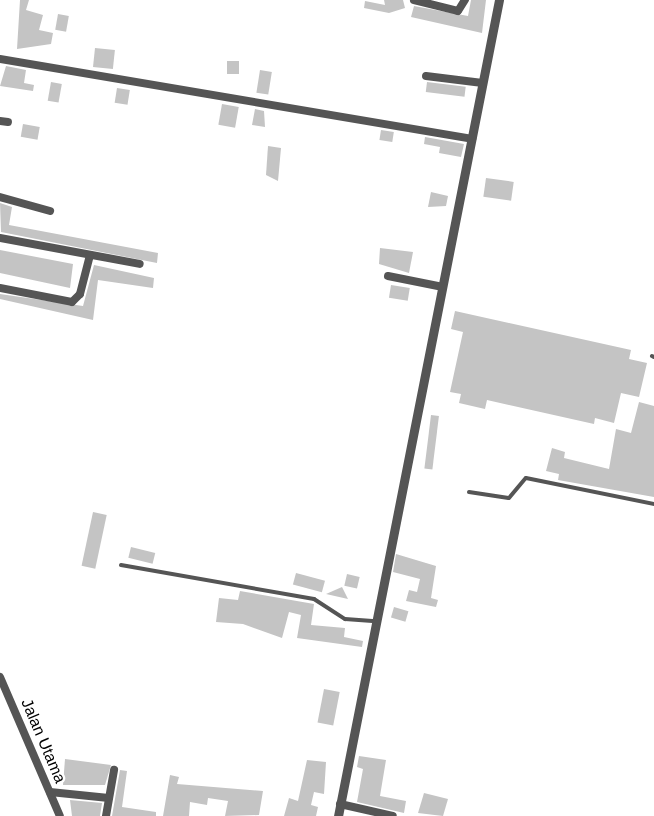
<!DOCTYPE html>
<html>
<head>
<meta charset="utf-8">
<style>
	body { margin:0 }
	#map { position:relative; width:654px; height:816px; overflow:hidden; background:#fff; font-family:Arial,sans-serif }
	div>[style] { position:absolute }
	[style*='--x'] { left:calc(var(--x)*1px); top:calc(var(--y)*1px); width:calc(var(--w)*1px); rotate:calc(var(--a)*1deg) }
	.building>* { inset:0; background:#c4c4c4; transform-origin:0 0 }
	.service>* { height:4px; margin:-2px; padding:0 2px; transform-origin:2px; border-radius:2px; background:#555 }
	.minor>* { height:8px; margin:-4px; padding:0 4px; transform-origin:4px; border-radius:4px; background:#555 }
	.tertiary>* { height:9px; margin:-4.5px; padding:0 4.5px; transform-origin:4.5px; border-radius:4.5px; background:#555 }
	span { translate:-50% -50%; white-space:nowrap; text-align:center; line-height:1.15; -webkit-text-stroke:5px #fff; paint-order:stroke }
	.street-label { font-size:16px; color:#000 }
</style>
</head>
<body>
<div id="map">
	<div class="building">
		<i style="clip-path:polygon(20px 0,29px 0,26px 10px,43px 15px,39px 30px,53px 33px,51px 44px,17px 49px)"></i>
		<i style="clip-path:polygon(384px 0,403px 0,405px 8px,389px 13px,364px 8px,365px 1px,385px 5px)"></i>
		<i style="clip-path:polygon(471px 0,486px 0,482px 33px,411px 17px,414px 6px,468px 16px)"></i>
		<i style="left:58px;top:14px;width:11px;height:16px;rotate:10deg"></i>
		<i style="left:95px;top:48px;width:20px;height:19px;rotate:6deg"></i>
		<i style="left:227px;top:61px;width:12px;height:13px"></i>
		<i style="clip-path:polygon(6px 66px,26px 70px,24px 83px,34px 85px,33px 91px,0 86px)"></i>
		<i style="left:260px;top:70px;width:12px;height:23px;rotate:9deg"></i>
		<i style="left:51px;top:82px;width:11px;height:19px;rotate:10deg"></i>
		<i style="left:427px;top:82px;width:39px;height:10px;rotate:7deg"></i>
		<i style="left:117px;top:88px;width:13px;height:15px;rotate:9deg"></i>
		<i style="left:222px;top:104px;width:17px;height:21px;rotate:10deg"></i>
		<i style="clip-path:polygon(255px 109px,264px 111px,265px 127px,252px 125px)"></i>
		<i style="left:23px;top:124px;width:17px;height:13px;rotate:10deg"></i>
		<i style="left:381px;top:130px;width:13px;height:10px;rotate:9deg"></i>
		<i style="clip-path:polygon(425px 137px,464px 144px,461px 157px,439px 153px,440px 147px,424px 144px)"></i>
		<i style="clip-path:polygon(268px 146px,281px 148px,278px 181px,266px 175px)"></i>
		<i style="left:486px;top:178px;width:28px;height:19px;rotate:8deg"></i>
		<i style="clip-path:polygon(431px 192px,448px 196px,446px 206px,428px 207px)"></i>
		<i style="clip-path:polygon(0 203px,12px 207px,9px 225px,158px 253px,157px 263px,1px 232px)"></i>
		<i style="clip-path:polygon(380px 248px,413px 252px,409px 273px,379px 264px)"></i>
		<i style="clip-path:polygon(0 250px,73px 264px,70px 288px,0 273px)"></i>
		<i style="clip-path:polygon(94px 265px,154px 278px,153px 288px,98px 280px,93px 320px,0 299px,0 294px,83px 306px)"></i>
		<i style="left:391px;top:285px;width:19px;height:13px;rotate:9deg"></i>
		<i style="clip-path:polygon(455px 311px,631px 350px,629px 359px,647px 363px,639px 397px,621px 393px,614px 423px,595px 418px,594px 424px,487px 400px,485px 409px,459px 403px,461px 394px,450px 392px,463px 332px,451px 329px)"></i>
		<i style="clip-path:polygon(639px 402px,654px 406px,654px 497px,558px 480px,559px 474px,546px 471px,552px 448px,565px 452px,564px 458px,609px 469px,616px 429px,631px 433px)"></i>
		<i style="left:431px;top:415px;width:8px;height:54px;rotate:7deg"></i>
		<i style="left:93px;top:512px;width:14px;height:55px;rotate:12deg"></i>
		<i style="left:131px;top:547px;width:25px;height:11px;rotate:14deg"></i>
		<i style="clip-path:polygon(396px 554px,436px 566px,431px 598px,438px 600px,436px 607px,406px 601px,409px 590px,417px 592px,420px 579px,393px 572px)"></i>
		<i style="left:296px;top:573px;width:30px;height:12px;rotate:15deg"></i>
		<i style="left:347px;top:574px;width:13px;height:12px;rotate:13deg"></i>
		<i style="clip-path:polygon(342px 587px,348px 599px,326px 594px)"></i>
		<i style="clip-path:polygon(240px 591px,314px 604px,311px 625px,345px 628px,344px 637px,363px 641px,362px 647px,297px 638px,301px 615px,289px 612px,282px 638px,243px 624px,216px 622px,219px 598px,238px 600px)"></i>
		<i style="left:394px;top:607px;width:15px;height:11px;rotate:16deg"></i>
		<i style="left:324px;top:689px;width:16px;height:34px;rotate:11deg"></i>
		<i style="clip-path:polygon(359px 756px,386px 760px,380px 796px,406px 801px,404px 813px,357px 802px,363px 769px,357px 767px)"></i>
		<i style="clip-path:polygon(65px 759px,111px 765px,105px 785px,63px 785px)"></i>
		<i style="clip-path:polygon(307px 760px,326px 762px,324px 794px,314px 792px,311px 805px,318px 807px,316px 816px,284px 816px,289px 798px,298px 801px)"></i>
		<i style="clip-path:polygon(120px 770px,127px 771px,122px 807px,156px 812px,156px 816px,112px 816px)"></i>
		<i style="clip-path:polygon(170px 775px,179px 777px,177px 784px,263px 791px,259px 815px,225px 816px,228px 801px,208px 798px,207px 805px,190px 802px,189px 816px,163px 816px)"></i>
		<i style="clip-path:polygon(424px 793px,448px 799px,443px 816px,418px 813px)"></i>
		<i style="clip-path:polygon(70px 800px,102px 803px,100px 816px,72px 816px)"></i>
	</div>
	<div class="service">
		<i style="--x:652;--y:356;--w:2;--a:27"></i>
		<i style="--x:469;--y:492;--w:40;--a:8.5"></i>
		<i style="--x:509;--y:498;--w:26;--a:-50"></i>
		<i style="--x:526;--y:478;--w:131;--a:11.5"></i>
		<i style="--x:121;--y:565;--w:196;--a:10"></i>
		<i style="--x:314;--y:599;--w:37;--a:33"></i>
		<i style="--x:345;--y:619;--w:31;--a:4"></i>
	</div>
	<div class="minor">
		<i style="--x:414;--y:0;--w:45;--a:14"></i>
		<i style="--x:458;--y:11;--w:13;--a:-58"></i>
		<i style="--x:0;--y:59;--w:479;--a:9.6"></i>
		<i style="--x:426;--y:76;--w:57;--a:7"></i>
		<i style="--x:0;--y:121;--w:8;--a:7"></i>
		<i style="--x:0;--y:197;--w:52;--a:15.6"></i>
		<i style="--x:0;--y:238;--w:142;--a:10.5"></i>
		<i style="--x:388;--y:276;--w:56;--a:11.3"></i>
		<i style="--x:0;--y:288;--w:73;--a:11"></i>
		<i style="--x:72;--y:302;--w:11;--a:-45"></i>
		<i style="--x:80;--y:294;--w:40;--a:-75.6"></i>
		<i style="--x:0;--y:677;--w:151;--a:66.7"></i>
		<i style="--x:50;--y:792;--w:59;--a:5.8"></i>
		<i style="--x:340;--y:804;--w:54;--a:12.8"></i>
		<i style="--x:106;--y:816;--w:47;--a:-80.1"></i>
	</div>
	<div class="tertiary">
		<i style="--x:338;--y:816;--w:832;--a:-78.84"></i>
	</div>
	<div class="street-label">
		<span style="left:43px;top:741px;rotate:67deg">Jalan Utama</span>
	</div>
</div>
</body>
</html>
